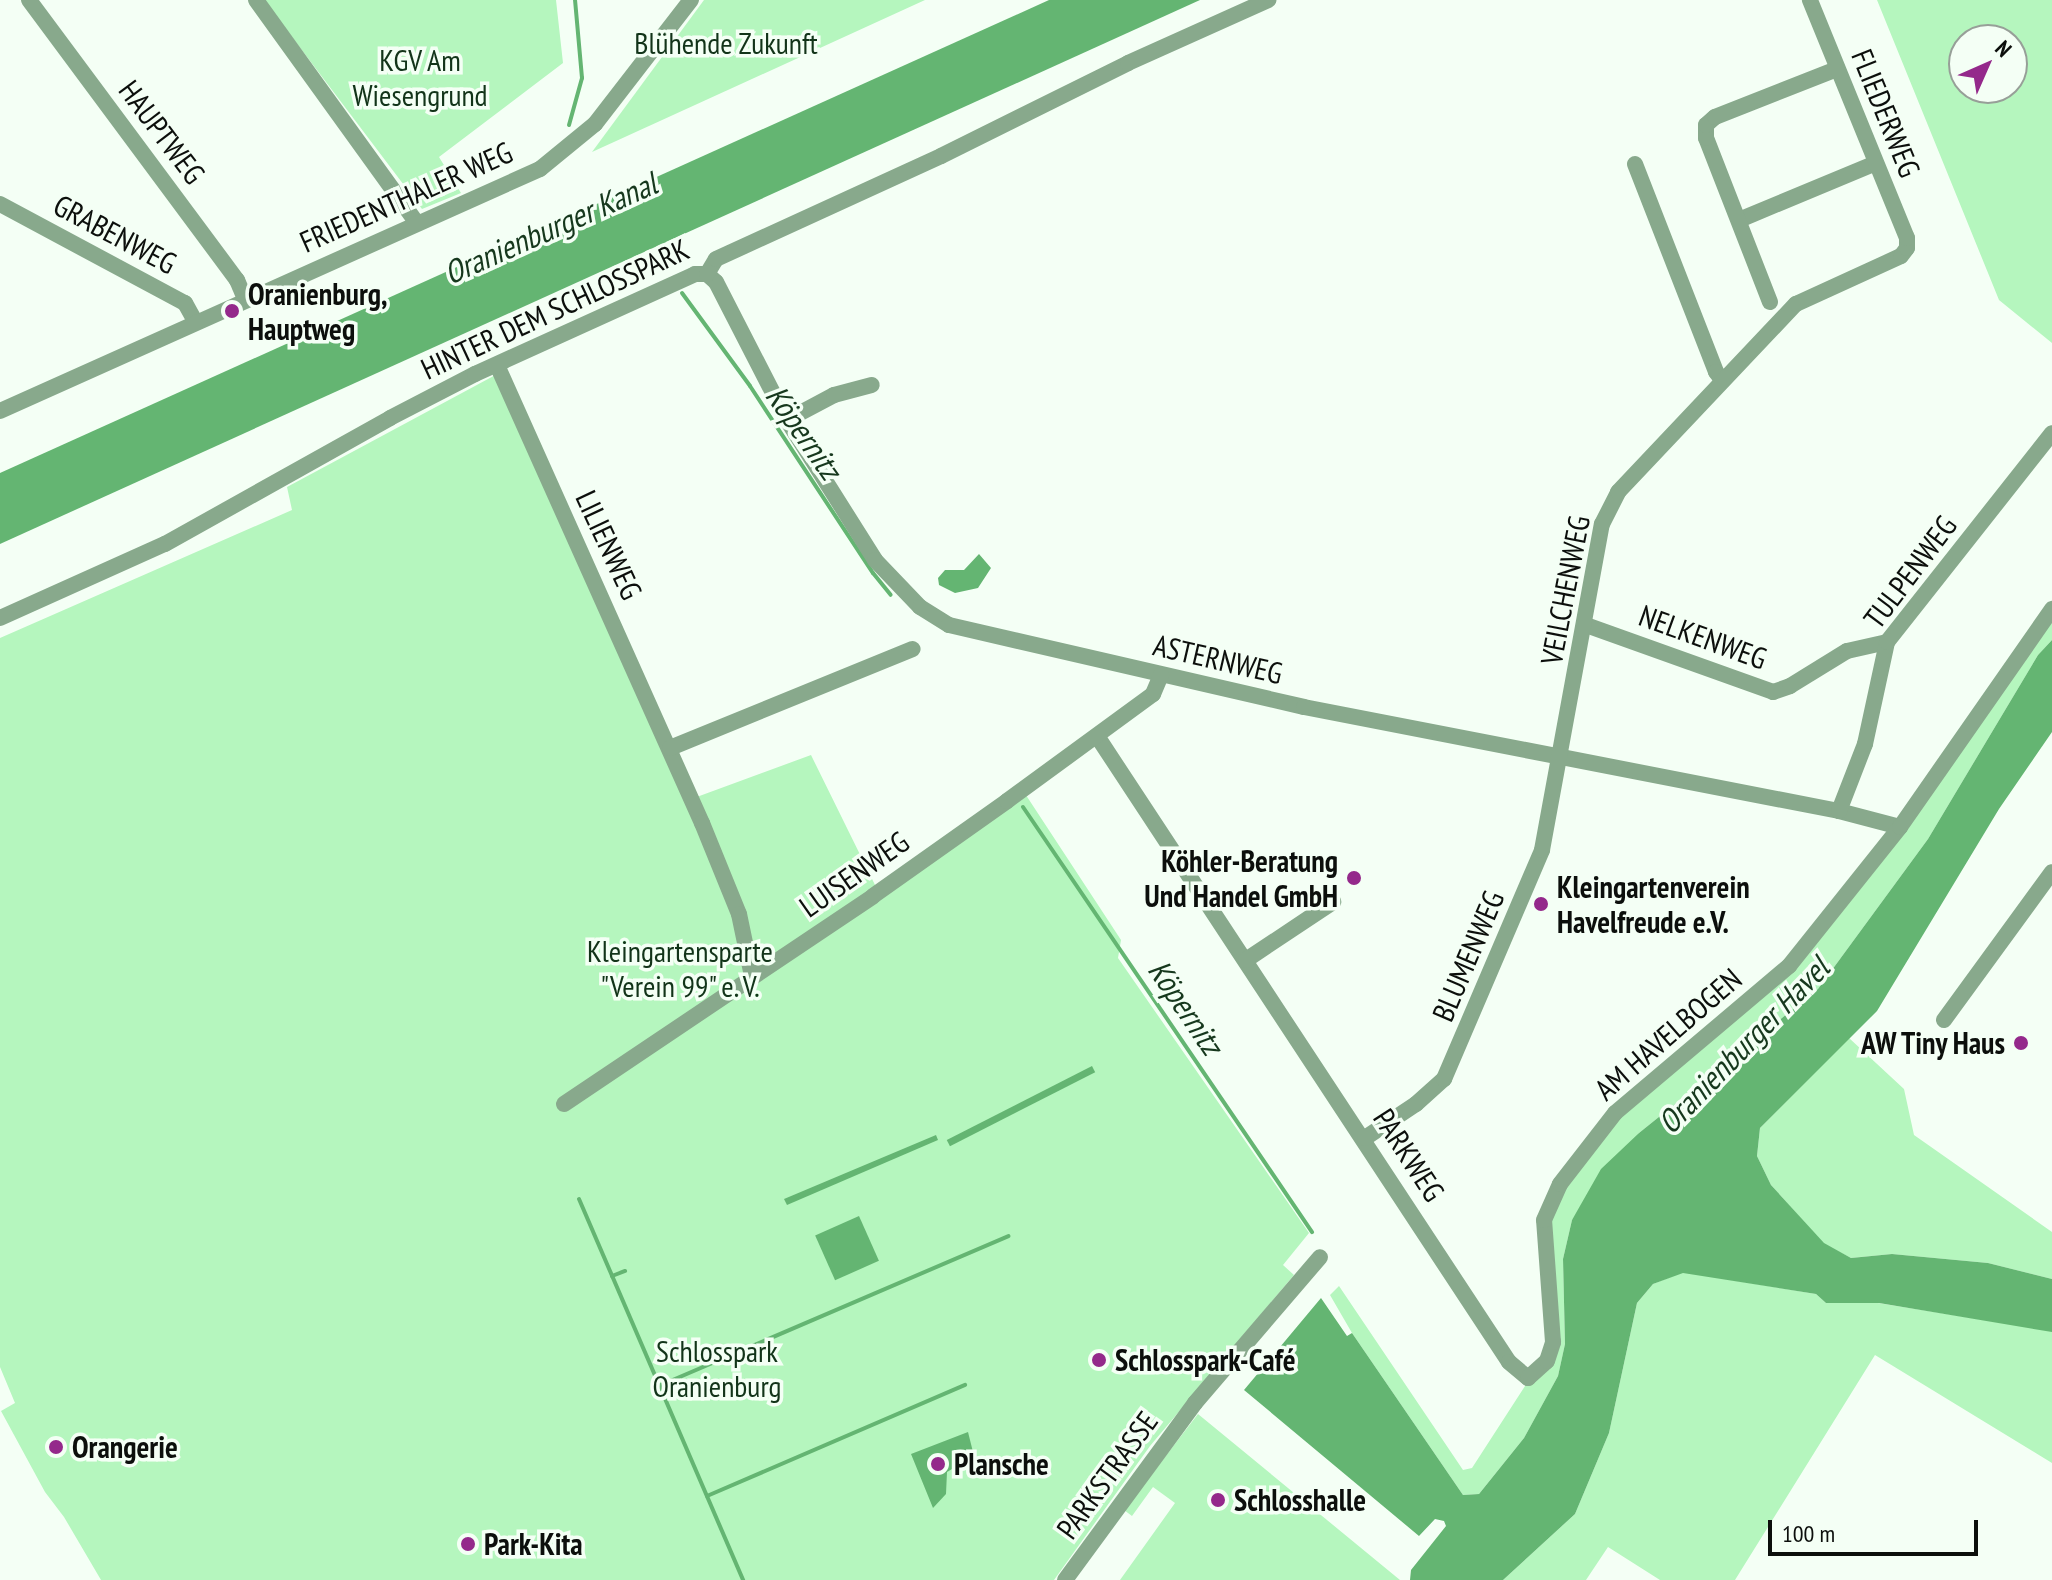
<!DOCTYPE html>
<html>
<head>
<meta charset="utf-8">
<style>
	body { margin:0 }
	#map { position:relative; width:2052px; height:1580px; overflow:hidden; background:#f4fff5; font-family:"PT Sans Narrow",sans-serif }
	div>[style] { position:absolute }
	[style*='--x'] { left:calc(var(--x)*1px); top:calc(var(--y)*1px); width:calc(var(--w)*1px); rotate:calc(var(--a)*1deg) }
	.green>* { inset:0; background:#b5f6be }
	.water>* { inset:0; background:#64b572; transform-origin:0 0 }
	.stream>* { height:4px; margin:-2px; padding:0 2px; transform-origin:2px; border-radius:2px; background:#64b572 }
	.street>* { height:16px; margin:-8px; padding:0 8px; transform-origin:8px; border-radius:8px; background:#88a98c }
	.dots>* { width:22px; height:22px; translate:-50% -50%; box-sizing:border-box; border:4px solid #f4fff5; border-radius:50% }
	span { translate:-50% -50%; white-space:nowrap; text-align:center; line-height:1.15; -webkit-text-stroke:7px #f4fff5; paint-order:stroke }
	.park-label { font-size:30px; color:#123419 }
	.street-label { font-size:30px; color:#0c0f0c }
	.poi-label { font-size:30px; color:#0c0f0c; font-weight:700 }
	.left { translate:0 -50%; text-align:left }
	.right { translate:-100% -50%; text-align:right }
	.water-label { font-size:32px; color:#16381d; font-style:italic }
	.north { position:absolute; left:1948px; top:24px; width:80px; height:80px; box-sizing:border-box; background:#f4fff5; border:2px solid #979f98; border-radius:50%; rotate:45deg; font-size:22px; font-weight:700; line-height:32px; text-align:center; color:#0c0f0c }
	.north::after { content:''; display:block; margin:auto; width:28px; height:36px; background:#94298b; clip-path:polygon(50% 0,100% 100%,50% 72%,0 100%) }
	.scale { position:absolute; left:1768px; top:1520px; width:210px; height:36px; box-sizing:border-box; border:4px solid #0c0f0c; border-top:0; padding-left:10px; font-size:24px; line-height:28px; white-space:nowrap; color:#0c0f0c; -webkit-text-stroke:6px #f4fff5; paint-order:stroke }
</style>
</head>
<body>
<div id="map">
	<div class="green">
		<i style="clip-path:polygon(264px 0,556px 0,563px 63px,439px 157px,461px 193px,422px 209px)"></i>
		<i style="clip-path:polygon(704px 0,925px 0,592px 152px)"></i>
		<i style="clip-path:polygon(evenodd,1877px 0,2052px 0,2052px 343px,1999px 300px,1877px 0,1964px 40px,2012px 40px,2012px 88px,1964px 88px,1964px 40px)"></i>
		<i style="clip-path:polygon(501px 372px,694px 798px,811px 755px,877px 889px,1020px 786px,1121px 940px,1118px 958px,1309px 1233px,1283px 1265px,1294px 1275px,1150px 1446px,1054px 1580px,101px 1580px,64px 1517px,45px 1492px,1px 1411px,15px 1403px,0 1367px,0 638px,292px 510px,287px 487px)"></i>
		<i style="clip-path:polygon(2052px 609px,2052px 640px,2038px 655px,1928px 839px,1818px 989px,1639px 1133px,1572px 1220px,1563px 1259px,1565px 1344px,1558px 1376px,1524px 1438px,1479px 1494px,1463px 1495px,1352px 1333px,1330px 1295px,1339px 1286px,1463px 1470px,1472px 1468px,1534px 1372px,1547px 1361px,1544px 1220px,1615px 1113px,1789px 966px)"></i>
		<i style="clip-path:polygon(1849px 1038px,1904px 1089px,1914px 1135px,2052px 1232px,2052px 1279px,1988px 1263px,1892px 1254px,1851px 1258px,1824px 1244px,1771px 1185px,1757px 1156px,1760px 1128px)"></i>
		<i style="clip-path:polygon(1683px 1272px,1816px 1294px,1826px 1303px,1878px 1303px,2052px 1331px,2052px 1463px,1875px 1355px,1735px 1580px,1660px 1580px,1608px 1547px,1586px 1580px,1503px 1580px,1575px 1514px,1609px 1433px,1637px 1303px,1653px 1284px)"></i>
		<i style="clip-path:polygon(1198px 1414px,1400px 1580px,1120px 1580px,1175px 1503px,1153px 1487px,1132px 1516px,1124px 1510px)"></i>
	</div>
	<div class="water">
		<i style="clip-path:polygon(1049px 0,1200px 0,0 544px,0 473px)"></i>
		<i style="clip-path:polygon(979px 554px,991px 568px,978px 588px,955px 593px,939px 585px,938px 578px,945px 570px,964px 570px)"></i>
		<i style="clip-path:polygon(2052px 640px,2052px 732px,1999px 809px,1877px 1011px,1760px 1128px,1757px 1156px,1771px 1185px,1824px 1243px,1851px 1258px,1892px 1254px,1988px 1263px,2052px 1279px,2052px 1332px,1879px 1303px,1826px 1303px,1816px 1294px,1683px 1273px,1653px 1284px,1637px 1303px,1609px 1433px,1575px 1514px,1503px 1580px,1410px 1580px,1411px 1570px,1446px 1526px,1444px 1521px,1435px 1519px,1419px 1536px,1244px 1390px,1321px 1298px,1347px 1336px,1352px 1333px,1463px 1495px,1479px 1494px,1524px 1438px,1558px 1376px,1565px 1344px,1563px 1259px,1572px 1220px,1601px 1169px,1639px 1133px,1818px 989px,1928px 839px,2038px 655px)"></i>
		<i style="left:1092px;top:1066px;width:7px;height:163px;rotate:63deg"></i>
		<i style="clip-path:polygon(936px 1135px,938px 1140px,787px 1205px,784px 1199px)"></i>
		<i style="left:859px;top:1216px;width:49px;height:48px;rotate:66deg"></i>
		<i style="clip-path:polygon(968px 1432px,974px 1456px,947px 1472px,946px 1494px,933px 1508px,911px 1454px)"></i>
	</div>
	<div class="stream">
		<i style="--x:569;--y:125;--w:49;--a:-74.5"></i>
		<i style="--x:582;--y:78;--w:78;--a:-95.1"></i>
		<i style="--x:682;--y:293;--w:115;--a:53.8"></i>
		<i style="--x:750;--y:386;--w:224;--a:56.7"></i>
		<i style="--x:873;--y:573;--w:28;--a:51"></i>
		<i style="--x:1023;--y:807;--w:514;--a:55.78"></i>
		<i style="--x:579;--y:1199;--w:415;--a:66.7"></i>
		<i style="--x:612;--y:1276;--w:14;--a:-21"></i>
		<i style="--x:661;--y:1385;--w:378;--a:-23.2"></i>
		<i style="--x:707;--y:1496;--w:281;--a:-23.3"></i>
	</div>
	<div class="street">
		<i style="--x:29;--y:0;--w:349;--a:53.4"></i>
		<i style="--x:237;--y:280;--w:21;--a:67"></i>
		<i style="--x:256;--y:0;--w:275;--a:54.2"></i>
		<i style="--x:1635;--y:164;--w:223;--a:68.7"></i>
		<i style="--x:1716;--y:372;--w:10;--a:53"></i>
		<i style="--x:0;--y:204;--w:210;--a:28.2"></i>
		<i style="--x:185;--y:303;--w:21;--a:61"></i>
		<i style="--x:1739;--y:220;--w:148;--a:-22.6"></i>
		<i style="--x:707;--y:274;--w:12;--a:42"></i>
		<i style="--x:716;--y:282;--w:155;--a:62.8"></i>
		<i style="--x:787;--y:420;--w:165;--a:57.8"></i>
		<i style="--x:875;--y:560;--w:65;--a:46.2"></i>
		<i style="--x:920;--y:607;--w:34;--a:32"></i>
		<i style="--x:949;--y:625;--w:364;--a:13"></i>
		<i style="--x:1304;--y:707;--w:545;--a:11"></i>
		<i style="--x:1839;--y:811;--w:63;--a:14.7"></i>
		<i style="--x:1770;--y:302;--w:176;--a:-111.3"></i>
		<i style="--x:1706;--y:138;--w:13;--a:-90"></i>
		<i style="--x:1706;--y:125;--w:12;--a:-42"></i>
		<i style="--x:1715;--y:117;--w:131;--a:-21.5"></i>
		<i style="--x:497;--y:365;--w:502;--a:65.89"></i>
		<i style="--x:702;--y:823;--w:98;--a:67.9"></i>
		<i style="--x:739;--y:914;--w:63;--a:78.2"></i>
		<i style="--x:0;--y:411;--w:592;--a:-24.14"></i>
		<i style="--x:540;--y:169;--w:71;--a:-39.3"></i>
		<i style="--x:595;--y:124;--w:157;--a:-52.3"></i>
		<i style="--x:787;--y:420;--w:53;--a:-28"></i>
		<i style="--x:834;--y:395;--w:39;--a:-15"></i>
		<i style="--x:0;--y:618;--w:181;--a:-24.2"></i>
		<i style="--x:165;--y:544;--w:258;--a:-29.2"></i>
		<i style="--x:390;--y:418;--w:96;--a:-27.4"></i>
		<i style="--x:475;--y:374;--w:242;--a:-24.4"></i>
		<i style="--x:695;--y:274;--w:12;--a:0"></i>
		<i style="--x:707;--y:274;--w:17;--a:-59"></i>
		<i style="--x:716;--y:259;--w:247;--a:-24.6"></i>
		<i style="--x:941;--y:156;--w:209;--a:-26.4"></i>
		<i style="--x:1128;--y:63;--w:154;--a:-24.2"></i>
		<i style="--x:1586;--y:625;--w:199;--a:19.7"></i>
		<i style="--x:1773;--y:692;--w:18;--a:-19"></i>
		<i style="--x:1790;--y:686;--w:67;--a:-31.6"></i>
		<i style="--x:1847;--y:651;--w:41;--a:-12.7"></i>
		<i style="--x:1097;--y:736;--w:749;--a:56.65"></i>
		<i style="--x:1509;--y:1362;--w:25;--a:40"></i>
		<i style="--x:1528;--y:1378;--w:25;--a:-42"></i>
		<i style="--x:1547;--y:1361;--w:20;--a:-72"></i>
		<i style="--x:1553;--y:1342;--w:122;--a:-94.2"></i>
		<i style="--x:1544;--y:1220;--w:39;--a:-66"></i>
		<i style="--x:1560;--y:1184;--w:90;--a:-52.2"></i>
		<i style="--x:1615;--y:1113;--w:228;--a:-40.2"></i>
		<i style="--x:1789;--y:966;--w:178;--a:-51.4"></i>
		<i style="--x:1900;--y:827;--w:266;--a:-55.1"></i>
		<i style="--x:670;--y:748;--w:262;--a:-22.2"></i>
		<i style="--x:1839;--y:811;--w:72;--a:-68.8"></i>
		<i style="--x:1865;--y:744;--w:104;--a:-77.8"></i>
		<i style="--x:1887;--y:642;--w:266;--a:-51.7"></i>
		<i style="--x:1246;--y:960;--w:105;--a:-33.7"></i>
		<i style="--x:1944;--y:1020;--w:183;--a:-53.9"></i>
		<i style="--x:564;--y:1104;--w:372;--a:-33.9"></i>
		<i style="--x:873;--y:896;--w:164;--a:-35.3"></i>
		<i style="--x:1007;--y:801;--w:181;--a:-36.2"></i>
		<i style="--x:1153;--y:694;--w:21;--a:-67"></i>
		<i style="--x:1365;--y:1138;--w:61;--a:-33.7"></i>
		<i style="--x:1416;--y:1104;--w:38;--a:-42"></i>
		<i style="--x:1444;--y:1079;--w:249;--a:-66.8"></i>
		<i style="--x:1542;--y:850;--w:331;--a:-79.6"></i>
		<i style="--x:1602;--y:524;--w:36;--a:-63"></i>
		<i style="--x:1618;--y:492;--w:259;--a:-46.6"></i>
		<i style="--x:1796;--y:304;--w:115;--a:-24.6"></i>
		<i style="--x:1901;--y:256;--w:10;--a:-53"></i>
		<i style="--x:1907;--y:248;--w:10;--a:-90"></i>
		<i style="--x:1907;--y:238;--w:257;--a:-112.2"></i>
		<i style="--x:1065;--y:1580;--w:220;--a:-53.7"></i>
		<i style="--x:1195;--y:1403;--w:192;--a:-49.4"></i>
	</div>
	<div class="dots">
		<i style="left:232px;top:311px;background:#94298b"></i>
		<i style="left:1354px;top:878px;background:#94298b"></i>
		<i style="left:1541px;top:904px;background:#94298b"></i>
		<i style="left:2021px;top:1043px;background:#94298b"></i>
		<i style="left:1099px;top:1360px;background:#94298b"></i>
		<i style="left:56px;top:1447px;background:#94298b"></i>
		<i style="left:938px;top:1464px;background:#94298b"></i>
		<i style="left:1218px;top:1500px;background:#94298b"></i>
		<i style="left:468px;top:1544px;background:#94298b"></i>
	</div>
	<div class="park-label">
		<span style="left:726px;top:43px">Blühende Zukunft</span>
		<span style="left:420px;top:77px">KGV Am<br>Wiesengrund</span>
		<span style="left:680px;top:968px">Kleingartensparte<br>"Verein 99" e. V.</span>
		<span style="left:717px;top:1368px">Schlosspark<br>Oranienburg</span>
	</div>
	<div class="street-label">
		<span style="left:1886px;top:113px;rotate:68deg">FLIEDERWEG</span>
		<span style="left:162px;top:132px;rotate:53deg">HAUPTWEG</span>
		<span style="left:406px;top:197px;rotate:-24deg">FRIEDENTHALER WEG</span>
		<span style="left:115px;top:234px;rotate:28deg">GRABENWEG</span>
		<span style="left:555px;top:309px;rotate:-25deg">HINTER DEM SCHLOSSPARK</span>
		<span style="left:609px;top:545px;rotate:65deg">LILIENWEG</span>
		<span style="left:1910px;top:572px;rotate:-53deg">TULPENWEG</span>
		<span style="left:1565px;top:590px;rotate:-79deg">VEILCHENWEG</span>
		<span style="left:1703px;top:637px;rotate:20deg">NELKENWEG</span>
		<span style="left:1218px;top:659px;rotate:13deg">ASTERNWEG</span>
		<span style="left:854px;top:874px;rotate:-35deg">LUISENWEG</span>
		<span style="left:1468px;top:956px;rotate:-67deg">BLUMENWEG</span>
		<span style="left:1668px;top:1034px;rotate:-41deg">AM HAVELBOGEN</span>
		<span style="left:1409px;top:1155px;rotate:57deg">PARKWEG</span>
		<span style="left:1107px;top:1475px;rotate:-54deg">PARKSTRASSE</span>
	</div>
	<div class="poi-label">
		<span class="left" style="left:248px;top:311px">Oranienburg,<br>Hauptweg</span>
		<span class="right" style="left:1338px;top:878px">Köhler-Beratung<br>Und Handel GmbH</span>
		<span class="left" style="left:1557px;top:904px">Kleingartenverein<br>Havelfreude e.V.</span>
		<span class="right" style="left:2005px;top:1043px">AW Tiny Haus</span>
		<span class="left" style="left:1115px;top:1360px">Schlosspark-Café</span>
		<span class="left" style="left:72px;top:1447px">Orangerie</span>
		<span class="left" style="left:954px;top:1464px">Plansche</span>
		<span class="left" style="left:1234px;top:1500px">Schlosshalle</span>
		<span class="left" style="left:484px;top:1544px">Park-Kita</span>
	</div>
	<div class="water-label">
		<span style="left:550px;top:228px;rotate:-24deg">Oranienburger Kanal</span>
		<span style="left:804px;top:432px;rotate:55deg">Köpernitz</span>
		<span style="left:1186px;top:1007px;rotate:56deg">Köpernitz</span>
		<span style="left:1743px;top:1045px;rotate:-46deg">Oranienburger Havel</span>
	</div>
	<div class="north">N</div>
	<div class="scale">100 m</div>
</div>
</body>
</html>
